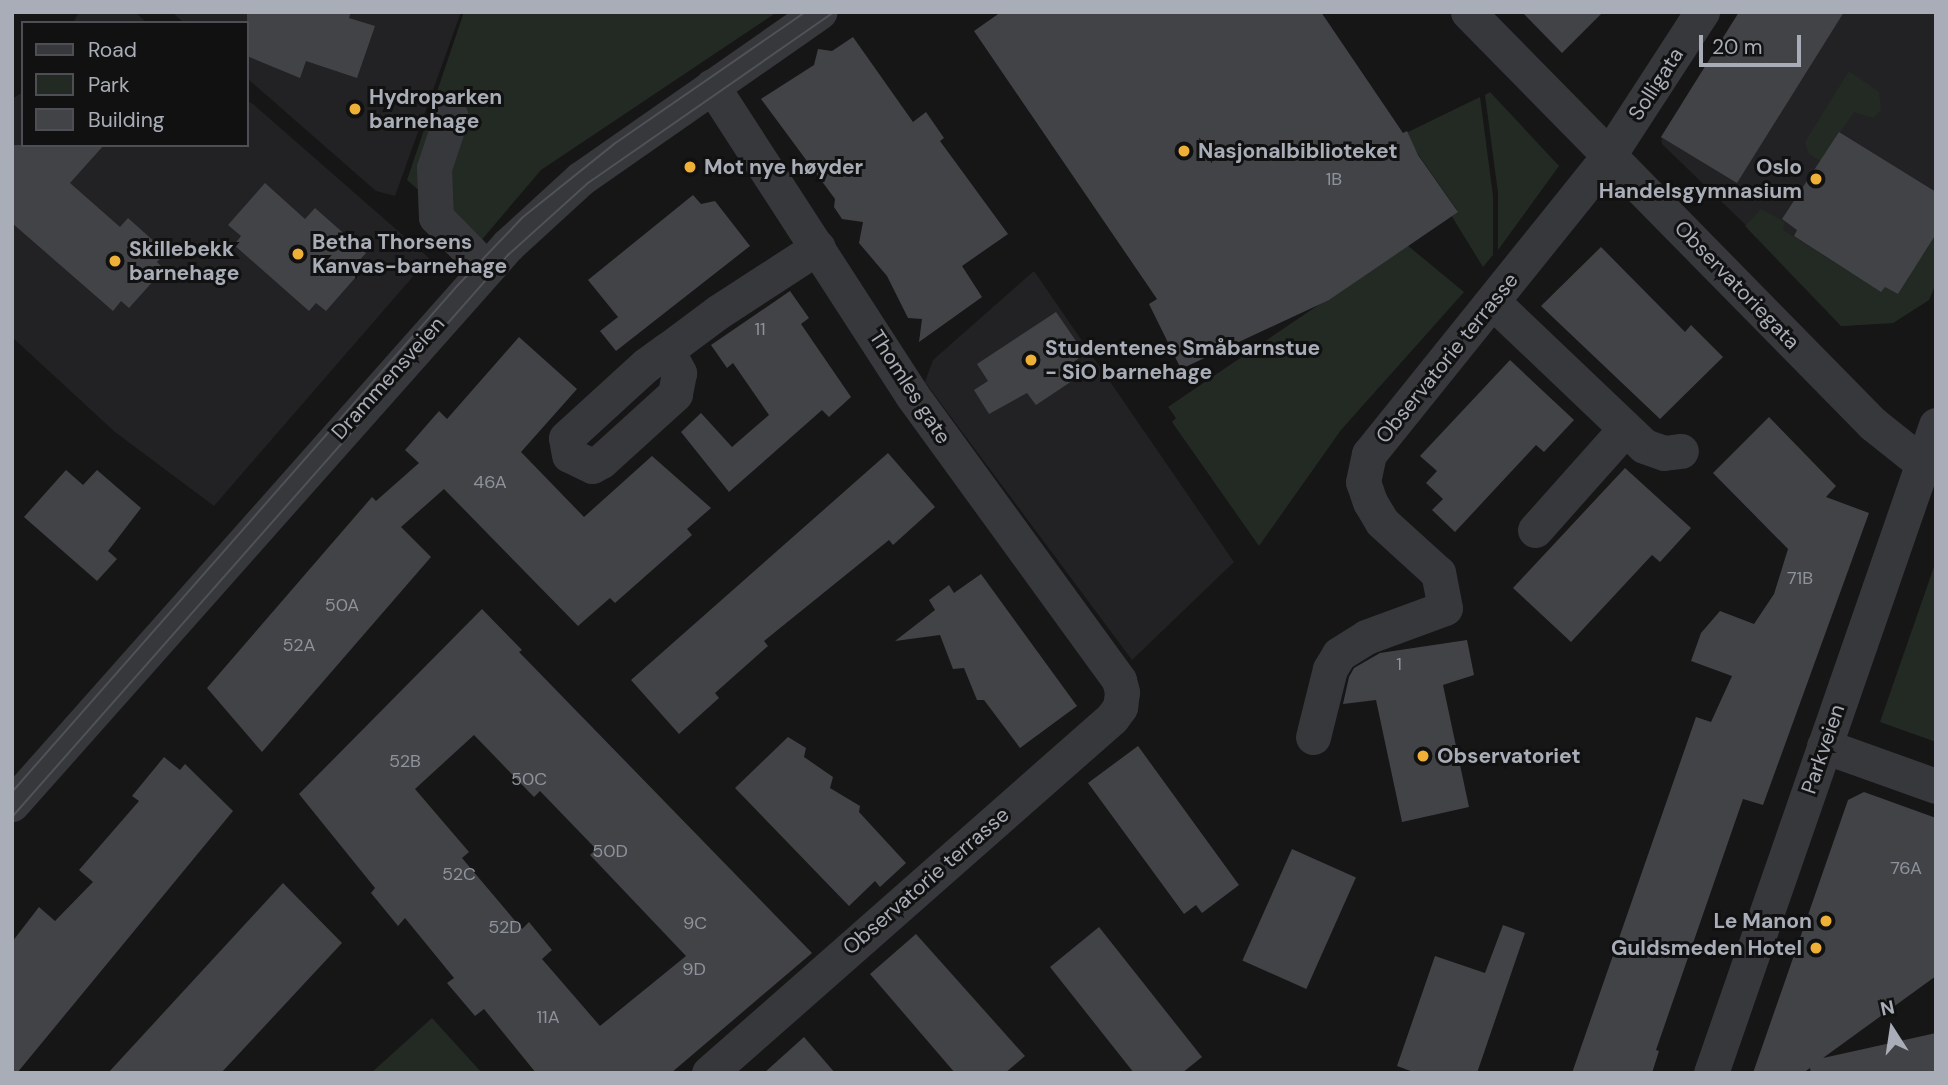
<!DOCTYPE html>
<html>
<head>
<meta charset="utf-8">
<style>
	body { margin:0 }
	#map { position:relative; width:1948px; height:1085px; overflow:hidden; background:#161617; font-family:"DM Sans",sans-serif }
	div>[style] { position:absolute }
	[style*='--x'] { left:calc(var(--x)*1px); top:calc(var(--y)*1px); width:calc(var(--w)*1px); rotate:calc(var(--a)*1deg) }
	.built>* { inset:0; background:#222224 }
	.green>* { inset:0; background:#222a23 }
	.building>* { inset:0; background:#424347; transform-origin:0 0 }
	.minor>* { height:35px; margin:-17.5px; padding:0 17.5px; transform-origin:17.5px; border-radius:17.5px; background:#37383c }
	.tram>* { height:2px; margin:-1px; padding:0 1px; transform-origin:1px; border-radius:1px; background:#505257 }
	.dots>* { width:19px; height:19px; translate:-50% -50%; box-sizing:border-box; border:4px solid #111112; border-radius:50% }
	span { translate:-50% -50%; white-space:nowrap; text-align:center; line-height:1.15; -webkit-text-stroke:6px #111112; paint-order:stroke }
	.number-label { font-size:18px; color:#8e929b }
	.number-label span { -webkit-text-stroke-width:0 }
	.street-label { font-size:21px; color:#a8adb7 }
	.poi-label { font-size:21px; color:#a8adb7; font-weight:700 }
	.left { translate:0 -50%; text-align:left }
	.right { translate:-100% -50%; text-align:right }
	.frame { position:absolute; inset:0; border:14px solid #a8adb7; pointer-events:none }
	.legend { position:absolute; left:21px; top:21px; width:228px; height:126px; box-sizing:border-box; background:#111112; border:2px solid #4d4f54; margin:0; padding:9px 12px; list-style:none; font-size:21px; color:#a8adb7 }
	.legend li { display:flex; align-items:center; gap:14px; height:35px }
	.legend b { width:35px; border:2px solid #4d4f54 }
	.north { position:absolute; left:1857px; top:994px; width:70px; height:70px; -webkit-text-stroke:5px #111112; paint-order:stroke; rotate:348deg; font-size:19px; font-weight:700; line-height:28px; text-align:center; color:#a8adb7 }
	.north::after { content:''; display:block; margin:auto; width:24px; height:32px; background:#a8adb7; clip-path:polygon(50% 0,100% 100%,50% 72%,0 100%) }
	.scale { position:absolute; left:1699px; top:35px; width:102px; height:32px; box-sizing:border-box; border:4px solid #a8adb7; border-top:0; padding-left:9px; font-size:21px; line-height:24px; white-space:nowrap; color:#a8adb7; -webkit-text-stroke:5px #111112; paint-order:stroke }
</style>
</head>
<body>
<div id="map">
	<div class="built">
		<i style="clip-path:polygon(79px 12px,135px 12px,147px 23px,73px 23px)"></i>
		<i style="clip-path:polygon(172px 12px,461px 12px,395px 196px,376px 191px,247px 78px,247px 23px,184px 23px)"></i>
		<i style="clip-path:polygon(1748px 12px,1936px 12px,1936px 283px,1929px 300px,1893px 323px,1841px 326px,1788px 266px,1662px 144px,1661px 137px,1735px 20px)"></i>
		<i style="clip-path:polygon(23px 92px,23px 145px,247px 145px,247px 101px,253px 104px,429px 258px,214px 506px,115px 432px,12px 337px,12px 99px)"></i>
		<i style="clip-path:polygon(1034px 271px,1234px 562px,1132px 660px,925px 382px,933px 360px)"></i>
	</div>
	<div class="green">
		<i style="clip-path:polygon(464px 12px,777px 12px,541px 170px,479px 243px,407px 180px)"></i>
		<i style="clip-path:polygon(1849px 71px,1879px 92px,1881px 110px,1873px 118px,1854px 112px,1821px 161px,1809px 154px,1805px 142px)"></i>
		<i style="clip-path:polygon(1490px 92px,1559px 166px,1498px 250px,1498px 193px,1485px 95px)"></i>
		<i style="clip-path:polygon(1480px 97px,1493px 196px,1493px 255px,1483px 267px,1451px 215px,1457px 210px,1404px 134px)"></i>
		<i style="clip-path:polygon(1761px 209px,1785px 222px,1783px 230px,1881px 292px,1885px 287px,1898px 294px,1936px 234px,1936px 283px,1929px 300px,1893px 323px,1841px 326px,1745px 226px)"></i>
		<i style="clip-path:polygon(1407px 245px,1464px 292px,1341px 430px,1259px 546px,1172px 422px,1176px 418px,1168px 407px)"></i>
		<i style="clip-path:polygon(1936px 561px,1936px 742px,1880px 722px)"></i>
		<i style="clip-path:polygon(432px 1018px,482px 1073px,371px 1073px)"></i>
	</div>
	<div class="building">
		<i style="clip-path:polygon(247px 12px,351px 12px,349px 18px,375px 26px,357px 78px,306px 61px,300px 78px,247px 56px)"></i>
		<i style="clip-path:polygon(1001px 12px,1321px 12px,1403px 133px,1407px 131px,1418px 155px,1458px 212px,1329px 300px,1181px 369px,1149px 304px,1157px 299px,974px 31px)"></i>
		<i style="clip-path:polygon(1522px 12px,1603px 12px,1562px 53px)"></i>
		<i style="clip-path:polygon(1739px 12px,1844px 12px,1737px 183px,1661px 137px)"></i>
		<i style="clip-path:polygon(853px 37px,913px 122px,926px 112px,944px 138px,940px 141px,1008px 234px,962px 266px,982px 297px,919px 342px,922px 319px,908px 318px,887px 276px,859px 243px,863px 222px,842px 219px,834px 207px,835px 199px,761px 99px,814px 65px,818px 49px,832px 51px)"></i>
		<i style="clip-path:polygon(1839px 132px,1936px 192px,1936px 234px,1898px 294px,1885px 287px,1881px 292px,1794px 236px,1797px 230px,1782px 219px)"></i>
		<i style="clip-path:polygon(12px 145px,104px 145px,70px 183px,120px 227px,128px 218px,166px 252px,157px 262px,164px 269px,129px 308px,121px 301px,113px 311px,12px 223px)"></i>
		<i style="clip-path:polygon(265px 183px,305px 219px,315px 208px,366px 253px,356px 264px,362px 270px,326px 311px,316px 303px,309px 311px,234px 245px,241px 236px,228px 225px)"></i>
		<i style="clip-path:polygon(693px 195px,701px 204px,715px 201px,750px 246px,616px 351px,600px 331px,618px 317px,588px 280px)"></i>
		<i style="clip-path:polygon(1601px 247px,1685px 332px,1691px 325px,1723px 357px,1660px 419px,1541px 306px)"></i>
		<i style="clip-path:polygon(790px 291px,809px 318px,801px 324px,851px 397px,829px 417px,822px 410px,729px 492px,681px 432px,701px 413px,732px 447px,769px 415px,733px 363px,727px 368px,711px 345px)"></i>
		<i style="clip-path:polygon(1056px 312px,1085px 354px,1063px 369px,1072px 381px,1036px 405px,1027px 393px,989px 414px,974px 390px,988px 381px,977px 364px)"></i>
		<i style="clip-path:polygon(519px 337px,577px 389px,521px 452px,584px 517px,652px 456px,711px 508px,687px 529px,692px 535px,615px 603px,610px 598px,578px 626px,444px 489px,401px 527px,431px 557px,262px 752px,207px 688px,372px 497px,376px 501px,419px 463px,405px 450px,439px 411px,447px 419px)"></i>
		<i style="clip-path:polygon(1510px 360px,1574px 420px,1544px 452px,1536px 445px,1455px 532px,1432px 510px,1443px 499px,1426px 483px,1437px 471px,1420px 456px)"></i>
		<i style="clip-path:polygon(1769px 417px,1836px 486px,1826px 497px,1869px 513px,1763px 805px,1743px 799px,1656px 1050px,1659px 1051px,1652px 1073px,1572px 1073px,1696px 717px,1711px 722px,1732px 676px,1691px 661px,1701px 633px,1720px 611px,1754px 624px,1774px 594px,1788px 549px,1713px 473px)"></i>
		<i style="clip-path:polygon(888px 453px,935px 507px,893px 545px,889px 540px,764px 641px,768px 646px,715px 693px,719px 698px,679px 734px,631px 680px)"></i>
		<i style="clip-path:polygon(1625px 468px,1691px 528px,1660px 562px,1652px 555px,1571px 642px,1513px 588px)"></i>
		<i style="clip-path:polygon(66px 470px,83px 485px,97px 470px,141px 508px,108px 551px,117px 559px,97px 581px,24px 517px)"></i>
		<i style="clip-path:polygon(981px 574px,1077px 706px,1020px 748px,984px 700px,977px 700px,964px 668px,953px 669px,940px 635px,895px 641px,935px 610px,929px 600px,949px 585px,954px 593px)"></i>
		<i style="clip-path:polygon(evenodd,482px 609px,522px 650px,519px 652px,812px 953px,671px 1073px,536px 1073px,484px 1009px,475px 1016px,447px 983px,454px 978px,405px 918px,398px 926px,371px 893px,375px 888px,299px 794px,482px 609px,474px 735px,534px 797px,540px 791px,596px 849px,590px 855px,686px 956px,600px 1026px,542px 959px,552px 950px,529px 922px,522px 929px,462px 858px,469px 852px,415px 789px,474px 735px)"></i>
		<i style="clip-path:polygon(1467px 640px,1474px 675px,1443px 685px,1469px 807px,1402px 822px,1376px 700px,1343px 704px,1349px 677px,1354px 668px,1380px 653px)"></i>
		<i style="clip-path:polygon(788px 737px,806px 748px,804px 757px,833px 777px,830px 788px,860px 806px,859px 812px,906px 863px,880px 887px,875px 881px,849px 906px,735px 788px)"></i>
		<i style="clip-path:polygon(1138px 746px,1239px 885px,1202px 913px,1196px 905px,1184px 914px,1088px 783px)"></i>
		<i style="clip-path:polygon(164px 757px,180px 770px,185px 764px,233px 811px,17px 1073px,12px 1073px,12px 942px,39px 907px,55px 921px,93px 882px,79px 870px,139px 801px,132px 796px)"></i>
		<i style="clip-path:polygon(1864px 792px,1936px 818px,1936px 976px,1823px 1058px,1936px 1033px,1936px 1073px,1811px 1073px,1810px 1068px,1803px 1073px,1753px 1073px,1848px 800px)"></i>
		<i style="left:1292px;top:849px;width:70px;height:122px;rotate:24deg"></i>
		<i style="clip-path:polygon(283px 883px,342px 943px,221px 1073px,108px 1073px)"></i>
		<i style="clip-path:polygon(1503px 925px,1525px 933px,1477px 1073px,1416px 1073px,1397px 1066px,1435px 956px,1485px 973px)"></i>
		<i style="clip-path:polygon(1099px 927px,1202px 1057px,1182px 1073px,1134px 1073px,1050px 967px)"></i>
		<i style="clip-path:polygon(916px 934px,1025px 1056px,1005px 1073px,955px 1073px,870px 974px)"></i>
		<i style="clip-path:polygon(804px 1037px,835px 1073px,764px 1073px)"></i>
	</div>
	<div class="minor">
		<i style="--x:1468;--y:12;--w:578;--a:45.49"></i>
		<i style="--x:1873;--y:424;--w:63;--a:38.5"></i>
		<i style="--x:451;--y:117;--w:54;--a:108.4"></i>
		<i style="--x:434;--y:168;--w:49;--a:87.7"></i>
		<i style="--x:436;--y:217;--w:71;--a:45.6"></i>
		<i style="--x:1494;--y:303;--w:207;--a:43.6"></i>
		<i style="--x:1644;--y:446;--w:21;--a:19"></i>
		<i style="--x:1664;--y:453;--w:17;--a:-7"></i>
		<i style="--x:667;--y:350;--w:26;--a:62"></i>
		<i style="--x:679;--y:373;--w:21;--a:101"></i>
		<i style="--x:675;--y:394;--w:100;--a:137.8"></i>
		<i style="--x:601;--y:461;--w:10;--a:151"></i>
		<i style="--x:592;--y:466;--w:25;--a:-154"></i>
		<i style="--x:569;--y:455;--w:17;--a:-100"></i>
		<i style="--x:566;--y:438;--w:108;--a:-42.4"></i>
		<i style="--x:646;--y:365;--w:26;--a:-36"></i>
		<i style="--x:667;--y:350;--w:64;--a:-36.7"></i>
		<i style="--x:718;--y:312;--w:119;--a:-33"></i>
		<i style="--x:1535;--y:530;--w:135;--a:-48.3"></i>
		<i style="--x:1313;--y:737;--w:70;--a:-76"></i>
		<i style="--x:1330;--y:669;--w:17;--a:-59"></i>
		<i style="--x:1339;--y:654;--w:32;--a:-32"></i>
		<i style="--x:1366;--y:637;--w:84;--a:-20.2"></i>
		<i style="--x:1445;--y:608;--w:36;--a:-101"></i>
		<i style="--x:1438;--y:573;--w:76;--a:-137.7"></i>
		<i style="--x:1382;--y:522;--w:23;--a:-121"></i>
		<i style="--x:1370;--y:502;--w:21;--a:-109"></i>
		<i style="--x:1363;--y:482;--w:29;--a:-78"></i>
		<i style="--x:1369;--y:454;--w:383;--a:-51.2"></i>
		<i style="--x:1609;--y:155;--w:171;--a:-57"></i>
		<i style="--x:1824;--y:746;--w:119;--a:19.7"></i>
		<i style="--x:12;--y:804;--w:747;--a:-48.42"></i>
		<i style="--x:508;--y:245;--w:98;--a:-42.5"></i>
		<i style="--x:580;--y:179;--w:292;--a:-34.9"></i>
		<i style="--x:709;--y:1073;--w:537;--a:-41.38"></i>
		<i style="--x:1112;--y:718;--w:14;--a:-54"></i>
		<i style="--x:1120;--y:707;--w:15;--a:-82"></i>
		<i style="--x:1122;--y:692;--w:12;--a:-104"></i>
		<i style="--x:1119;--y:680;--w:352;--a:-126"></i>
		<i style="--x:912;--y:395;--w:368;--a:-122.9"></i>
		<i style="--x:1711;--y:1073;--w:686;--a:-70.85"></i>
	</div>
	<div class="tram">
		<i style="--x:12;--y:792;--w:675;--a:-48.66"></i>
		<i style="--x:458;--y:285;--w:94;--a:-46.3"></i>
		<i style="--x:523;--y:217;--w:117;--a:-38.7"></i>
		<i style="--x:614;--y:144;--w:232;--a:-34.6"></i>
		<i style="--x:12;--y:817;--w:750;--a:-48.57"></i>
		<i style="--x:508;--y:255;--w:108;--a:-42"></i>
		<i style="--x:588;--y:183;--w:300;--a:-34.8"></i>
	</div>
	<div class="dots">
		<i style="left:355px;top:109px;background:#eeb037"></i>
		<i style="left:1184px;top:151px;background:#eeb037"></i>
		<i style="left:690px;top:167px;background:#eeb037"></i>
		<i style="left:1816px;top:179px;background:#eeb037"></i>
		<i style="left:298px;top:254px;background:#eeb037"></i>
		<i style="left:115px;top:261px;background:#eeb037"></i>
		<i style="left:1031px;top:360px;background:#eeb037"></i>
		<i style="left:1423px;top:756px;background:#eeb037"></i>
		<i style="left:1826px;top:921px;background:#eeb037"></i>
		<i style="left:1816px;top:948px;background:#eeb037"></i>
	</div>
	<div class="number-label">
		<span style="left:1334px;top:179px">1B</span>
		<span style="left:760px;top:329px">11</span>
		<span style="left:490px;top:482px">46A</span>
		<span style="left:1800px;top:578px">71B</span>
		<span style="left:342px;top:605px">50A</span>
		<span style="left:299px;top:645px">52A</span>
		<span style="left:1399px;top:664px">1</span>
		<span style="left:405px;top:761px">52B</span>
		<span style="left:529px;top:779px">50C</span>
		<span style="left:610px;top:851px">50D</span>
		<span style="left:1906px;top:868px">76A</span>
		<span style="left:459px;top:874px">52C</span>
		<span style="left:695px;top:923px">9C</span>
		<span style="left:505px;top:927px">52D</span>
		<span style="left:694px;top:969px">9D</span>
		<span style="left:548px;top:1017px">11A</span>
	</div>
	<div class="street-label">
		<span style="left:1656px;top:84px;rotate:-57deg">Solligata</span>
		<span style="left:1737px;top:285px;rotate:46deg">Observatoriegata</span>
		<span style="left:1447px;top:358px;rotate:-51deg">Observatorie terrasse</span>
		<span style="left:388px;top:378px;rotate:-48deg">Drammensveien</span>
		<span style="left:910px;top:387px;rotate:57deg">Thomles gate</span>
		<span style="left:1823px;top:749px;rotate:-71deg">Parkveien</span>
		<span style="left:926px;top:881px;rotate:-41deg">Observatorie terrasse</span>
	</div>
	<div class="poi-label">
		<span class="left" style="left:369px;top:109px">Hydroparken<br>barnehage</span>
		<span class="left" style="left:1198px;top:151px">Nasjonalbiblioteket</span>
		<span class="left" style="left:704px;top:167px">Mot nye høyder</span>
		<span class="right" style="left:1802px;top:179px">Oslo<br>Handelsgymnasium</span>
		<span class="left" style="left:312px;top:254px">Betha Thorsens<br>Kanvas-barnehage</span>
		<span class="left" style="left:129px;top:261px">Skillebekk<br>barnehage</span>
		<span class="left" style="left:1045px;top:360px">Studentenes Småbarnstue<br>- SiO barnehage</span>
		<span class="left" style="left:1437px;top:756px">Observatoriet</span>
		<span class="right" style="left:1812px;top:921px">Le Manon</span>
		<span class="right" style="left:1802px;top:948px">Guldsmeden Hotel</span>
	</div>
	<div class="frame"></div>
	<ul class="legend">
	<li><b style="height:9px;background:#37383c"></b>Road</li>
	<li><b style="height:19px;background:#222a23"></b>Park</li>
	<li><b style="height:19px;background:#424347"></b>Building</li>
	</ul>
	<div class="north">N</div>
	<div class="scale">20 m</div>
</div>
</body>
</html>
